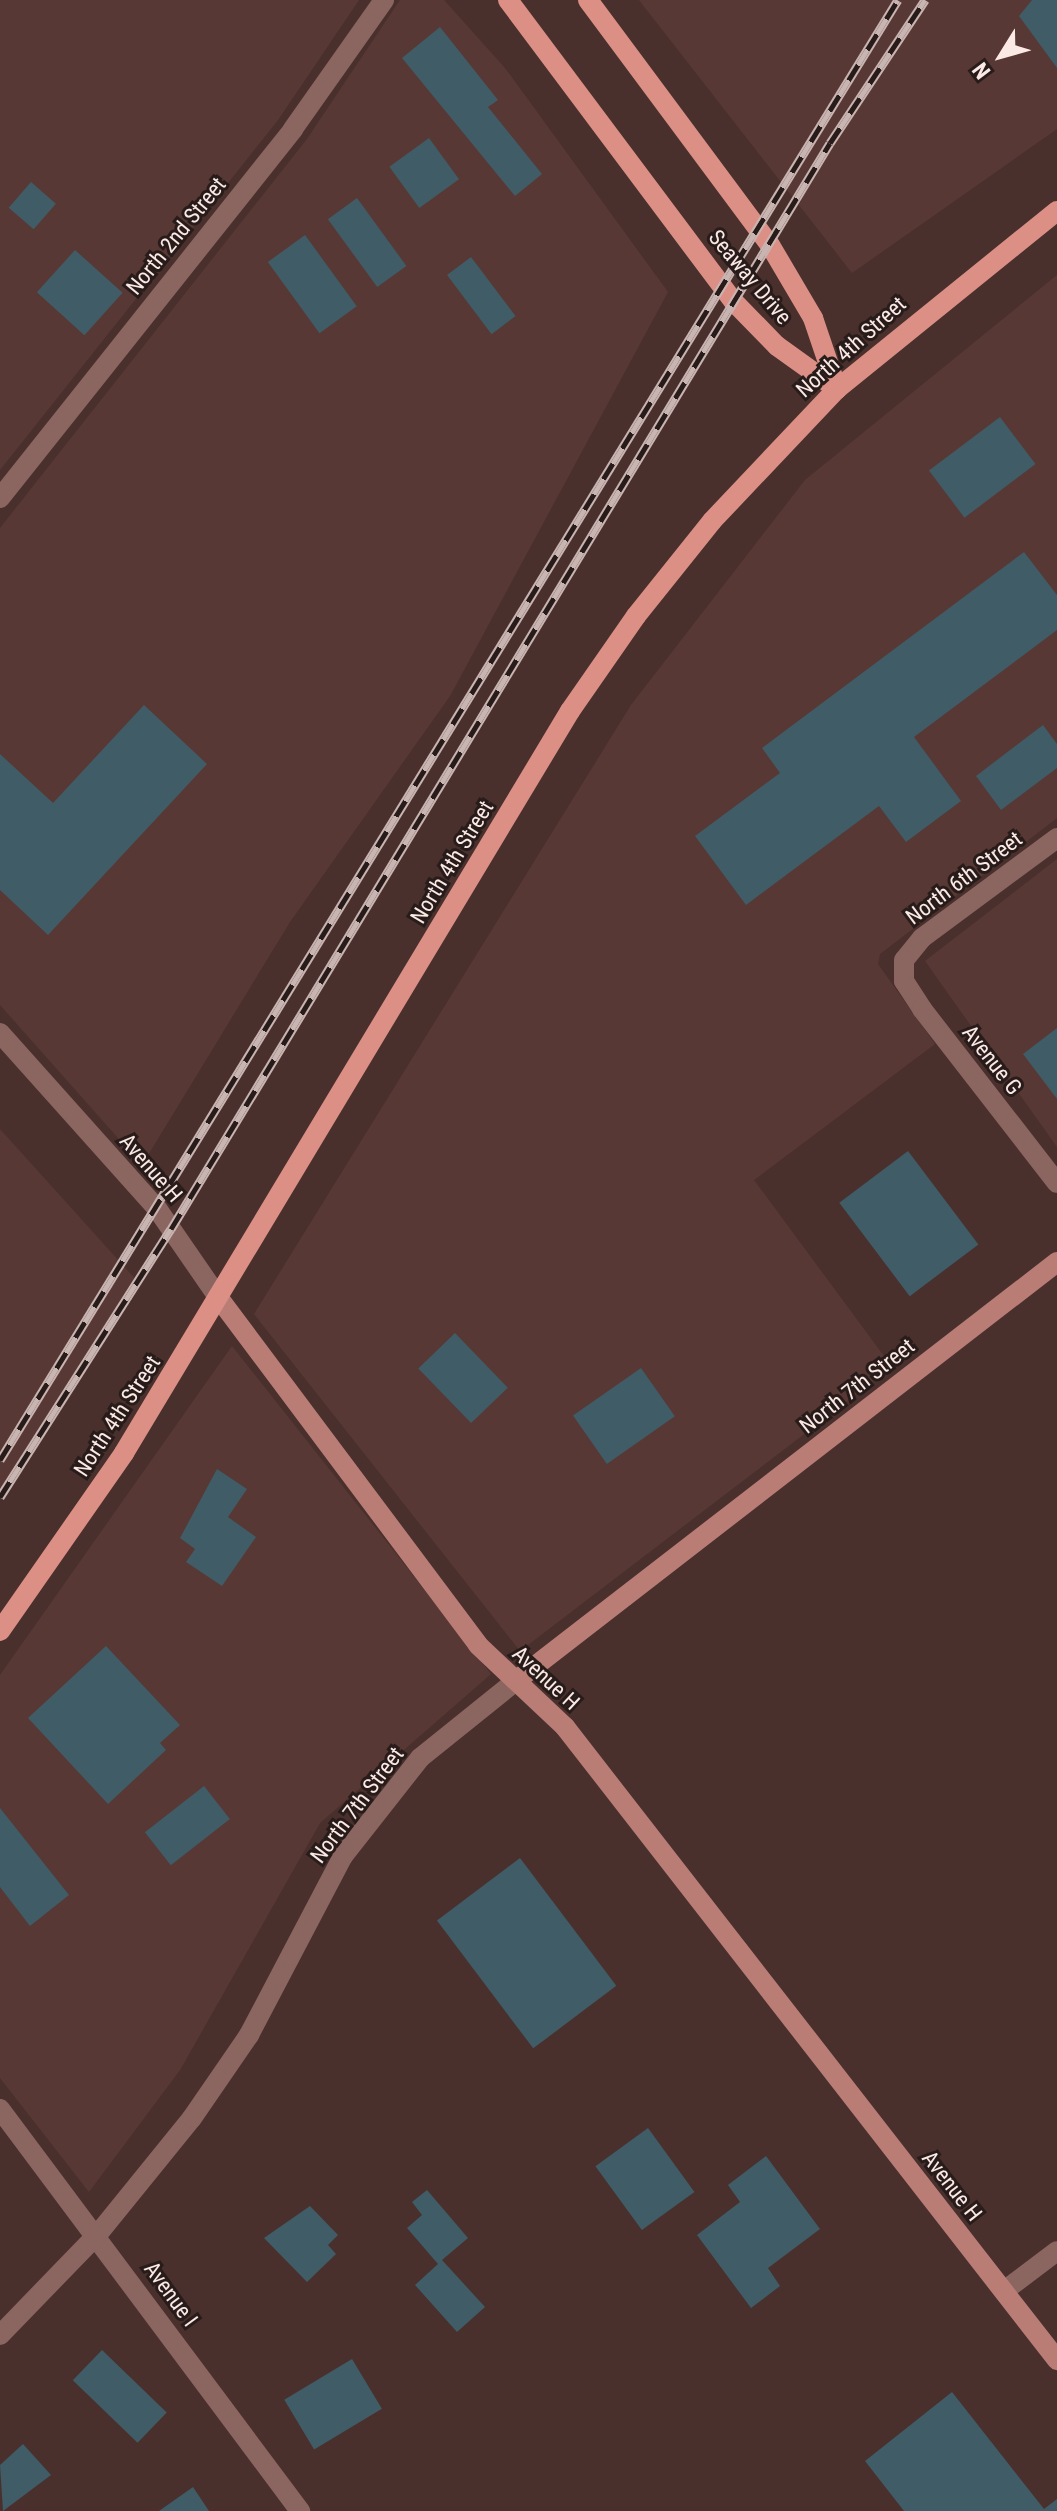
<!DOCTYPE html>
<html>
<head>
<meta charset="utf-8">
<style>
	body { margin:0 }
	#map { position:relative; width:1057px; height:2511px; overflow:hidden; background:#4a302d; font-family:"Roboto Condensed",sans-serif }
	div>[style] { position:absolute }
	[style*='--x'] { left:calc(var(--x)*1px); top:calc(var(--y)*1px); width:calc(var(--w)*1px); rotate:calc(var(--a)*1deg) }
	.built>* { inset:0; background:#583834 }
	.building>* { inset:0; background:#3f5c67; transform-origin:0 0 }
	.street>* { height:20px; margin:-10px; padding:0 10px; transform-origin:10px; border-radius:10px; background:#8b6560 }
	.secondary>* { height:20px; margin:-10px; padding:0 10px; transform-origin:10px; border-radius:10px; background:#b97d75 }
	.primary>* { height:20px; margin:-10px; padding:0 10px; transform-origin:10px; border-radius:10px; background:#dc8f85 }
	.rail>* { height:9px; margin-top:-4.5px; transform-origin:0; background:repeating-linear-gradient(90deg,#281c1a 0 18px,#c8b4b1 0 36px); box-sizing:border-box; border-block:2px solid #c8b4b1 }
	span { translate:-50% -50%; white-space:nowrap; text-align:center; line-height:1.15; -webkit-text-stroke:6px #281c1a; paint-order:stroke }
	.street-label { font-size:22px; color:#fbe9e6 }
	.north { position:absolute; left:961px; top:16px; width:80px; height:80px; -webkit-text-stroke:6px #281c1a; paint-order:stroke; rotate:233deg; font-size:22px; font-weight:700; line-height:32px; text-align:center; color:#fbe9e6 }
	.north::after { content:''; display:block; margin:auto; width:28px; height:36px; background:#fbe9e6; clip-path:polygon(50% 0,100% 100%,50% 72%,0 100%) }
</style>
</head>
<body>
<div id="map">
	<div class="built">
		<i style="clip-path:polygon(0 0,359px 0,278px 120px,0 470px)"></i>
		<i style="clip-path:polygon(400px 0,444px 0,505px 68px,668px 292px,450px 696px,290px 922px,142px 1165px,0 1005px,0 528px,307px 139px)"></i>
		<i style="clip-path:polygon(639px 0,1057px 0,1057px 129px,852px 273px)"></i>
		<i style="clip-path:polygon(1057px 275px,1057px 818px,880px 954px,878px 964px,935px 1044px,754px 1180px,892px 1367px,520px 1651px,254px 1314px,631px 705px,805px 480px)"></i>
		<i style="clip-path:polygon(1057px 859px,1057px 1147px,925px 961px)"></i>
		<i style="clip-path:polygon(0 1129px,138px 1282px,0 1496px)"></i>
		<i style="clip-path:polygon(232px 1346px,491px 1674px,320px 1823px,180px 2070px,89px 2192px,0 2078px,0 1675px)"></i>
	</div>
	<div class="building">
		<i style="clip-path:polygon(1032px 0,1057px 0,1057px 68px,1019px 16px)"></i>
		<i style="clip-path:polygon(440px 27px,498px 100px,488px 107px,542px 174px,515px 196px,402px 58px)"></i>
		<i style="left:429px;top:138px;width:51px;height:49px;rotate:54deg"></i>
		<i style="left:31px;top:182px;width:33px;height:34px;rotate:41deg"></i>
		<i style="left:357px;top:198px;width:84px;height:36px;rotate:54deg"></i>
		<i style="left:305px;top:235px;width:88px;height:46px;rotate:54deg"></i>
		<i style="left:75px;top:250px;width:64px;height:57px;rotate:42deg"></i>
		<i style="left:471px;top:257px;width:74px;height:30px;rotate:53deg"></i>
		<i style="left:1000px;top:417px;width:59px;height:89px;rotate:53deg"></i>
		<i style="clip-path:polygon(1024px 552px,1057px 595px,1057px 630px,914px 737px,961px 801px,906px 842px,879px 806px,746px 905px,695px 836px,780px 773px,762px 748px)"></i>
		<i style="clip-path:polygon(144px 705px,207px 764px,48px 935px,0 890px,0 754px,53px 803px)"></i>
		<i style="clip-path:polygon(1043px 725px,1057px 744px,1057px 768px,1001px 810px,976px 776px)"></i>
		<i style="clip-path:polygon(1057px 1028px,1057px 1099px,1023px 1054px)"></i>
		<i style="left:908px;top:1151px;width:117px;height:86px;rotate:53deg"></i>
		<i style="left:455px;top:1333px;width:76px;height:51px;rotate:46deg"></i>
		<i style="left:641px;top:1368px;width:59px;height:83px;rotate:55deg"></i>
		<i style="clip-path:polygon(217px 1469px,247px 1489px,228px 1517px,256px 1537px,222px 1586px,186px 1562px,195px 1549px,180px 1538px)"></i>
		<i style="clip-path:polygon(106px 1646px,180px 1725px,160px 1743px,166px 1750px,108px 1804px,28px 1718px)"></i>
		<i style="left:204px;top:1786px;width:42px;height:75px;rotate:52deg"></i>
		<i style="clip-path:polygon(0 1808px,69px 1895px,30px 1926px,0 1887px)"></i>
		<i style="left:520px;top:1858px;width:160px;height:104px;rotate:53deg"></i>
		<i style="left:648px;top:2128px;width:79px;height:65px;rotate:54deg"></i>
		<i style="clip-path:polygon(766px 2156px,820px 2229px,768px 2268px,780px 2286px,751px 2308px,697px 2235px,740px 2202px,728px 2185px)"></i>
		<i style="clip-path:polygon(427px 2190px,468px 2238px,442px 2260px,485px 2307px,457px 2332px,415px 2285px,438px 2264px,407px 2228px,422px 2215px,412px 2202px)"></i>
		<i style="clip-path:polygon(310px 2206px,338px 2235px,328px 2245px,336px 2254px,307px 2282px,264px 2238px)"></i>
		<i style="left:102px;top:2350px;width:90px;height:42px;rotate:44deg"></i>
		<i style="left:352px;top:2359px;width:58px;height:79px;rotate:59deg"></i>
		<i style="clip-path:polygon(952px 2392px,1044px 2509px,1057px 2499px,1057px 2511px,904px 2511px,865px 2461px)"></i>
		<i style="clip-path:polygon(23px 2444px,51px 2475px,3px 2511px,0 2465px)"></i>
		<i style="clip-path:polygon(193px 2487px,209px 2511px,159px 2511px)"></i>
	</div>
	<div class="street">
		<i style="--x:0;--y:498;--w:471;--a:-51.5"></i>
		<i style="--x:293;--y:129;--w:158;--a:-54.8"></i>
		<i style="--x:1057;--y:838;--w:168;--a:143.5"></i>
		<i style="--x:922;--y:938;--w:28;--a:129"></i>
		<i style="--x:904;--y:960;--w:21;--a:90"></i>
		<i style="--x:904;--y:981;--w:33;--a:57"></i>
		<i style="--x:922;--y:1009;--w:220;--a:52.2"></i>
		<i style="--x:0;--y:1033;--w:237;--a:48.2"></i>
		<i style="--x:158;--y:1210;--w:106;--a:55.4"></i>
		<i style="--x:0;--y:2109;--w:502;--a:53.27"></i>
		<i style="--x:1004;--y:2291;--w:66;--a:-37"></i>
		<i style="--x:0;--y:2335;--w:141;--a:-45.9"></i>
		<i style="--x:98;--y:2234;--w:149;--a:-51"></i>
		<i style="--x:192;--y:2118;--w:101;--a:-55.5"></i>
		<i style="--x:249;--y:2035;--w:202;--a:-62.3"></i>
		<i style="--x:343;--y:1856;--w:125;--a:-51.8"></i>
		<i style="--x:420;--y:1758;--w:124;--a:-38.8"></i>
	</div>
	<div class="secondary">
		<i style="--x:218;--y:1297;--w:434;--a:53.2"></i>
		<i style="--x:478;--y:1645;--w:120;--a:43.3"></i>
		<i style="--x:565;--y:1727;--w:802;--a:52.14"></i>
		<i style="--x:517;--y:1680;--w:683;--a:-37.74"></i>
	</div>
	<div class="primary">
		<i style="--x:508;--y:0;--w:377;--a:53.2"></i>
		<i style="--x:734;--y:302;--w:62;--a:45.7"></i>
		<i style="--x:777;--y:346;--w:74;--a:35.6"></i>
		<i style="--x:588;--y:0;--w:305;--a:53.4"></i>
		<i style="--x:770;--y:245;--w:85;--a:59.5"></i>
		<i style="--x:813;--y:318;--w:75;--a:71.3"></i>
		<i style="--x:0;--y:1631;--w:217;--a:-55.1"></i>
		<i style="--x:124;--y:1453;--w:866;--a:-58.99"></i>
		<i style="--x:570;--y:711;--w:116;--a:-55.2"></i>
		<i style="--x:636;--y:616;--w:122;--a:-51.3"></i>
		<i style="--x:712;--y:521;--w:182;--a:-46.6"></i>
		<i style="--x:837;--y:389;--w:283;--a:-39"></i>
	</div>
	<div class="rail">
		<i style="--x:0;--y:1460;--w:1714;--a:-58.41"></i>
		<i style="--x:0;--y:1497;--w:318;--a:-57.5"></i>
		<i style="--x:171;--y:1229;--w:1270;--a:-58.75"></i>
		<i style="--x:830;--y:143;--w:172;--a:-56.4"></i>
	</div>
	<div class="street-label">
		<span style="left:176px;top:236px;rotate:-51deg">North 2nd Street</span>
		<span style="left:750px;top:277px;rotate:50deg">Seaway Drive</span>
		<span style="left:851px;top:347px;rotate:-42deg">North 4th Street</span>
		<span style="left:452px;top:862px;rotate:-59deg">North 4th Street</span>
		<span style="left:964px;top:878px;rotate:-37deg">North 6th Street</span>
		<span style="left:992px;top:1060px;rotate:52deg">Avenue G</span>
		<span style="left:151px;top:1168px;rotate:49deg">Avenue H</span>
		<span style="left:857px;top:1386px;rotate:-38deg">North 7th Street</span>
		<span style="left:117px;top:1416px;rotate:-57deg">North 4th Street</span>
		<span style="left:546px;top:1678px;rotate:43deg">Avenue H</span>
		<span style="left:357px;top:1805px;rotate:-53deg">North 7th Street</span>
		<span style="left:952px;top:2186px;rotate:52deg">Avenue H</span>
		<span style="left:171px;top:2294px;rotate:54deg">Avenue I</span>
	</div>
	<div class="north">N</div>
</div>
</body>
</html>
